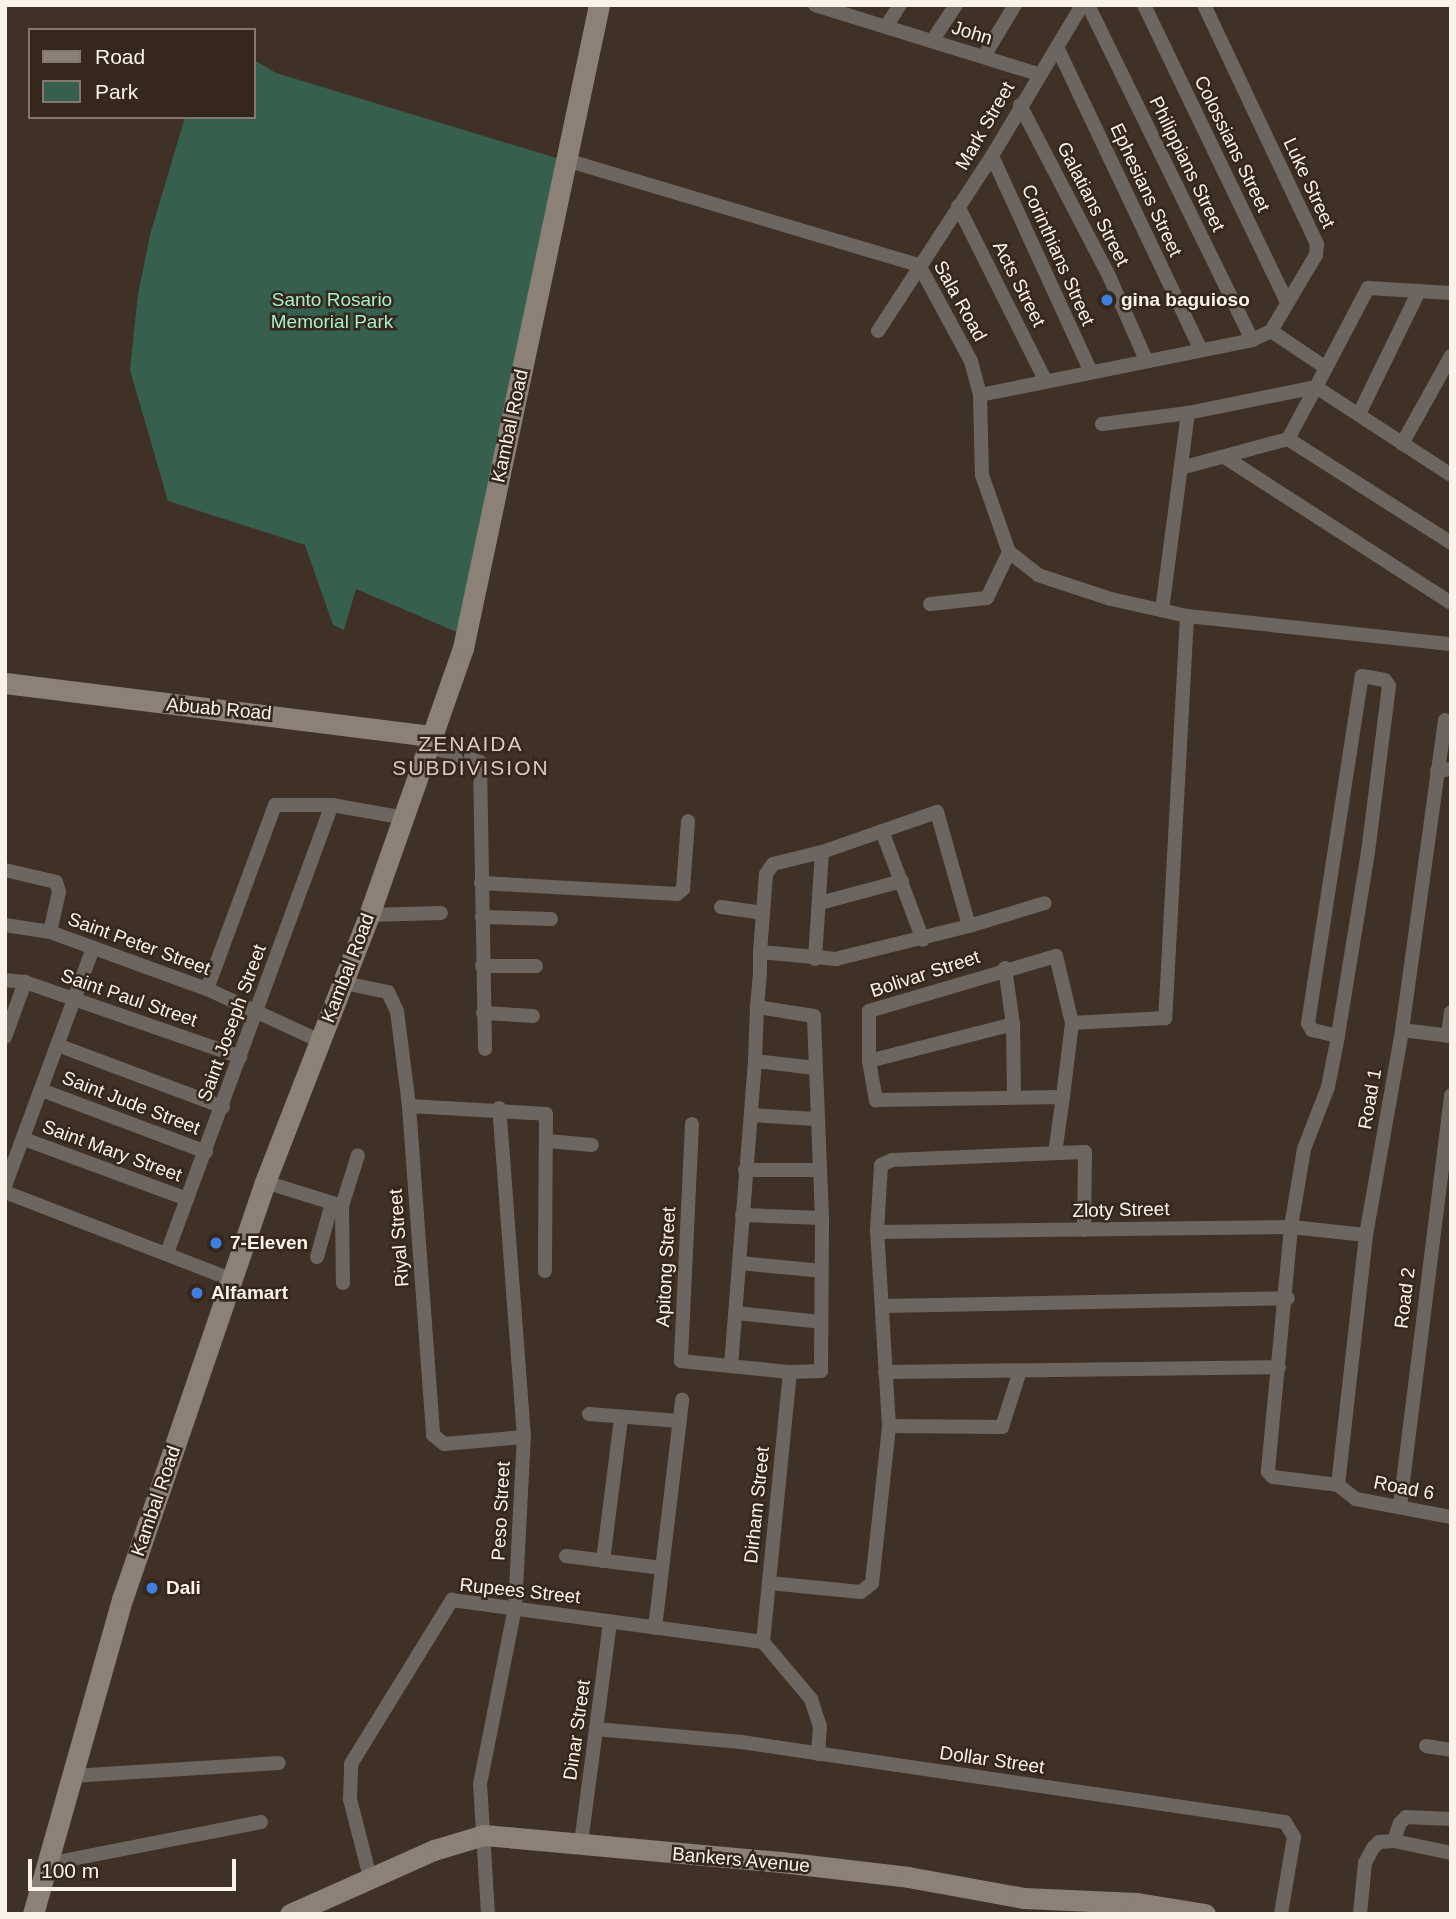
<!DOCTYPE html>
<html>
<head>
<meta charset="utf-8">
<style>
	body { margin:0 }
	#map { position:relative; width:1456px; height:1919px; overflow:hidden; background:#3f3125; font-family:Arial,sans-serif }
	div>[style] { position:absolute }
	[style*='--x'] { left:calc(var(--x)*1px); top:calc(var(--y)*1px); width:calc(var(--w)*1px); rotate:calc(var(--a)*1deg) }
	.green>* { inset:0; background:#365f4d }
	.street>* { height:14px; margin:-7px; padding:0 7px; transform-origin:7px; border-radius:7px; background:#6d6660 }
	.secondary>* { height:21px; margin:-10.5px; padding:0 10.5px; transform-origin:10.5px; border-radius:10.5px; background:#8c8177 }
	.dots>* { width:19px; height:19px; translate:-50% -50%; box-sizing:border-box; border:4px solid #35271b; border-radius:50% }
	span { translate:-50% -50%; white-space:nowrap; text-align:center; line-height:1.15; -webkit-text-stroke:5px #35271b; paint-order:stroke }
	.street-label { font-size:19px; color:#fbf2ea }
	.park-label { font-size:19px; color:#a2efcc }
	.poi-label { font-size:19px; color:#fbf2ea; font-weight:700 }
	.left { translate:0 -50%; text-align:left }
	.neighbourhood-label { font-size:21px; color:#dbcaba; letter-spacing:2px }
	.frame { position:absolute; inset:0; border:7px solid #fbf2ea; pointer-events:none }
	.legend { position:absolute; left:28px; top:28px; width:228px; height:91px; box-sizing:border-box; background:#35271b; border:2px solid #84786e; margin:0; padding:9px 12px; list-style:none; font-size:21px; color:#fbf2ea }
	.legend li { display:flex; align-items:center; gap:14px; height:35px }
	.legend b { width:35px; border:2px solid #84786e }
	.scale { position:absolute; left:28px; top:1859px; width:208px; height:32px; box-sizing:border-box; border:4px solid #fbf2ea; border-top:0; padding-left:9px; font-size:21px; line-height:24px; white-space:nowrap; color:#fbf2ea; -webkit-text-stroke:5px #35271b; paint-order:stroke }
</style>
</head>
<body>
<div id="map">
	<div class="green">
		<i style="clip-path:polygon(254px 60px,276px 73px,563px 160px,466px 636px,356px 589px,344px 630px,333px 625px,305px 545px,168px 501px,130px 370px,138px 294px,150px 235px,185px 117px,254px 117px)"></i>
	</div>
	<div class="street">
		<i style="--x:815;--y:5;--w:233;--a:17.2"></i>
		<i style="--x:1088;--y:5;--w:373;--a:63.9"></i>
		<i style="--x:1144;--y:5;--w:327;--a:64.3"></i>
		<i style="--x:886;--y:27;--w:26;--a:-58"></i>
		<i style="--x:932;--y:41;--w:43;--a:-56.3"></i>
		<i style="--x:1057;--y:47;--w:335;--a:64.6"></i>
		<i style="--x:984;--y:56;--w:60;--a:-58.7"></i>
		<i style="--x:1020;--y:105;--w:193;--a:62.5"></i>
		<i style="--x:1109;--y:276;--w:92;--a:66.2"></i>
		<i style="--x:992;--y:156;--w:235;--a:65.4"></i>
		<i style="--x:566;--y:160;--w:368;--a:16.6"></i>
		<i style="--x:919;--y:265;--w:109;--a:61.6"></i>
		<i style="--x:971;--y:361;--w:35;--a:75"></i>
		<i style="--x:980;--y:395;--w:80;--a:88.6"></i>
		<i style="--x:982;--y:475;--w:82;--a:70.7"></i>
		<i style="--x:1009;--y:552;--w:37;--a:38"></i>
		<i style="--x:1038;--y:575;--w:77;--a:18.2"></i>
		<i style="--x:1111;--y:599;--w:78;--a:12.6"></i>
		<i style="--x:1187;--y:616;--w:403;--a:93.1"></i>
		<i style="--x:1165;--y:1018;--w:93;--a:176.9"></i>
		<i style="--x:958;--y:206;--w:195;--a:63.4"></i>
		<i style="--x:878;--y:331;--w:209;--a:-56.9"></i>
		<i style="--x:992;--y:156;--w:176;--a:-59.2"></i>
		<i style="--x:1271;--y:331;--w:66;--a:33.9"></i>
		<i style="--x:980;--y:395;--w:278;--a:-11.4"></i>
		<i style="--x:1252;--y:340;--w:21;--a:-25"></i>
		<i style="--x:1271;--y:331;--w:88;--a:-59.4"></i>
		<i style="--x:1316;--y:255;--w:11;--a:-85"></i>
		<i style="--x:1317;--y:244;--w:264;--a:-115.3"></i>
		<i style="--x:1359;--y:414;--w:137;--a:-64"></i>
		<i style="--x:1102;--y:424;--w:87;--a:-7.3"></i>
		<i style="--x:1188;--y:413;--w:131;--a:-11.5"></i>
		<i style="--x:1316;--y:387;--w:112;--a:-62.3"></i>
		<i style="--x:1368;--y:288;--w:83;--a:3.4"></i>
		<i style="--x:1288;--y:439;--w:193;--a:32.5"></i>
		<i style="--x:1402;--y:444;--w:101;--a:-60.9"></i>
		<i style="--x:1226;--y:458;--w:268;--a:32.8"></i>
		<i style="--x:1181;--y:468;--w:111;--a:-15.2"></i>
		<i style="--x:1288;--y:439;--w:59;--a:-61.7"></i>
		<i style="--x:1316;--y:387;--w:161;--a:33.1"></i>
		<i style="--x:930;--y:604;--w:57;--a:-6"></i>
		<i style="--x:987;--y:598;--w:51;--a:-64.4"></i>
		<i style="--x:1162;--y:610;--w:199;--a:-82.5"></i>
		<i style="--x:1187;--y:616;--w:265;--a:6.1"></i>
		<i style="--x:430;--y:747;--w:52;--a:16.7"></i>
		<i style="--x:480;--y:762;--w:287;--a:89"></i>
		<i style="--x:1437;--y:771;--w:14;--a:-8"></i>
		<i style="--x:882;--y:831;--w:116;--a:69.4"></i>
		<i style="--x:5;--y:870;--w:52;--a:13.2"></i>
		<i style="--x:56;--y:882;--w:10;--a:73"></i>
		<i style="--x:59;--y:892;--w:41;--a:102.7"></i>
		<i style="--x:481;--y:883;--w:196;--a:3.2"></i>
		<i style="--x:677;--y:894;--w:8;--a:-40"></i>
		<i style="--x:683;--y:889;--w:68;--a:-85.8"></i>
		<i style="--x:820;--y:903;--w:85;--a:-15"></i>
		<i style="--x:721;--y:907;--w:42;--a:8.1"></i>
		<i style="--x:369;--y:915;--w:72;--a:-1.6"></i>
		<i style="--x:482;--y:917;--w:69;--a:1.7"></i>
		<i style="--x:5;--y:925;--w:46;--a:8.8"></i>
		<i style="--x:50;--y:932;--w:167;--a:20"></i>
		<i style="--x:207;--y:989;--w:124;--a:24.7"></i>
		<i style="--x:969;--y:926;--w:79;--a:-16.8"></i>
		<i style="--x:815;--y:959;--w:107;--a:-86.3"></i>
		<i style="--x:482;--y:966;--w:54;--a:0"></i>
		<i style="--x:1005;--y:968;--w:57;--a:81.9"></i>
		<i style="--x:1013;--y:1024;--w:71;--a:89.2"></i>
		<i style="--x:5;--y:980;--w:20;--a:6"></i>
		<i style="--x:25;--y:982;--w:228;--a:19.2"></i>
		<i style="--x:344;--y:983;--w:45;--a:11.6"></i>
		<i style="--x:388;--y:992;--w:21;--a:65"></i>
		<i style="--x:397;--y:1011;--w:96;--a:82.8"></i>
		<i style="--x:409;--y:1106;--w:330;--a:85.8"></i>
		<i style="--x:433;--y:1435;--w:14;--a:39"></i>
		<i style="--x:444;--y:1444;--w:80;--a:-5"></i>
		<i style="--x:207;--y:989;--w:196;--a:-69.7"></i>
		<i style="--x:275;--y:805;--w:57;--a:0"></i>
		<i style="--x:332;--y:805;--w:74;--a:10.1"></i>
		<i style="--x:483;--y:1013;--w:50;--a:3.4"></i>
		<i style="--x:1402;--y:1030;--w:49;--a:7"></i>
		<i style="--x:1338;--y:1036;--w:27;--a:-167"></i>
		<i style="--x:1312;--y:1030;--w:8;--a:-120"></i>
		<i style="--x:1308;--y:1023;--w:351;--a:-81.2"></i>
		<i style="--x:1362;--y:676;--w:23;--a:10"></i>
		<i style="--x:1385;--y:680;--w:7;--a:56"></i>
		<i style="--x:1389;--y:686;--w:167;--a:97.2"></i>
		<i style="--x:1368;--y:852;--w:186;--a:99.3"></i>
		<i style="--x:1338;--y:1036;--w:52;--a:101.1"></i>
		<i style="--x:1328;--y:1087;--w:66;--a:111.2"></i>
		<i style="--x:1304;--y:1149;--w:79;--a:99.5"></i>
		<i style="--x:1291;--y:1227;--w:246;--a:95.4"></i>
		<i style="--x:1268;--y:1472;--w:7;--a:45"></i>
		<i style="--x:1273;--y:1477;--w:65;--a:7"></i>
		<i style="--x:1338;--y:1485;--w:23;--a:38"></i>
		<i style="--x:1356;--y:1499;--w:97;--a:10.7"></i>
		<i style="--x:1448;--y:1036;--w:24;--a:-83"></i>
		<i style="--x:5;--y:1037;--w:59;--a:-70"></i>
		<i style="--x:60;--y:1046;--w:174;--a:20.5"></i>
		<i style="--x:755;--y:1061;--w:60;--a:6.7"></i>
		<i style="--x:869;--y:1061;--w:149;--a:-14.4"></i>
		<i style="--x:44;--y:1091;--w:173;--a:20.6"></i>
		<i style="--x:409;--y:1106;--w:137;--a:3.3"></i>
		<i style="--x:546;--y:1114;--w:157;--a:90.4"></i>
		<i style="--x:751;--y:1115;--w:65;--a:3.5"></i>
		<i style="--x:692;--y:1124;--w:237;--a:92.7"></i>
		<i style="--x:681;--y:1361;--w:110;--a:5.8"></i>
		<i style="--x:790;--y:1372;--w:31;--a:-2"></i>
		<i style="--x:821;--y:1371;--w:153;--a:-89.6"></i>
		<i style="--x:822;--y:1218;--w:202;--a:-92.3"></i>
		<i style="--x:814;--y:1016;--w:58;--a:-171"></i>
		<i style="--x:24;--y:1139;--w:174;--a:20.2"></i>
		<i style="--x:548;--y:1141;--w:44;--a:5.2"></i>
		<i style="--x:1055;--y:1153;--w:57;--a:-81.9"></i>
		<i style="--x:1063;--y:1097;--w:75;--a:-83.1"></i>
		<i style="--x:1072;--y:1023;--w:69;--a:-103.4"></i>
		<i style="--x:1056;--y:956;--w:195;--a:163.6"></i>
		<i style="--x:869;--y:1011;--w:50;--a:90"></i>
		<i style="--x:869;--y:1061;--w:40;--a:80"></i>
		<i style="--x:876;--y:1100;--w:187;--a:-0.9"></i>
		<i style="--x:745;--y:1170;--w:75;--a:0"></i>
		<i style="--x:265;--y:1182;--w:81;--a:17.3"></i>
		<i style="--x:342;--y:1206;--w:53;--a:-72.6"></i>
		<i style="--x:5;--y:1186;--w:254;--a:-69.7"></i>
		<i style="--x:5;--y:1192;--w:242;--a:21.1"></i>
		<i style="--x:342;--y:1206;--w:77;--a:89.3"></i>
		<i style="--x:742;--y:1215;--w:80;--a:2.1"></i>
		<i style="--x:877;--y:1232;--w:414;--a:-0.7"></i>
		<i style="--x:1291;--y:1227;--w:75;--a:6.1"></i>
		<i style="--x:167;--y:1253;--w:477;--a:-69.8"></i>
		<i style="--x:317;--y:1257;--w:56;--a:-74.5"></i>
		<i style="--x:740;--y:1263;--w:81;--a:5.6"></i>
		<i style="--x:882;--y:1306;--w:406;--a:-1.1"></i>
		<i style="--x:736;--y:1313;--w:85;--a:6"></i>
		<i style="--x:731;--y:1366;--w:306;--a:-85.5"></i>
		<i style="--x:755;--y:1061;--w:54;--a:-87.9"></i>
		<i style="--x:757;--y:1007;--w:35;--a:-85"></i>
		<i style="--x:760;--y:972;--w:20;--a:-90"></i>
		<i style="--x:760;--y:952;--w:78;--a:-85.6"></i>
		<i style="--x:766;--y:874;--w:12;--a:-55"></i>
		<i style="--x:773;--y:864;--w:50;--a:-13.8"></i>
		<i style="--x:822;--y:852;--w:122;--a:-19.2"></i>
		<i style="--x:937;--y:812;--w:118;--a:74.3"></i>
		<i style="--x:969;--y:926;--w:137;--a:166.1"></i>
		<i style="--x:836;--y:959;--w:76;--a:-174.7"></i>
		<i style="--x:885;--y:1372;--w:394;--a:-0.7"></i>
		<i style="--x:589;--y:1414;--w:91;--a:4.4"></i>
		<i style="--x:889;--y:1426;--w:113;--a:0.5"></i>
		<i style="--x:1002;--y:1427;--w:59;--a:-72.2"></i>
		<i style="--x:1338;--y:1485;--w:252;--a:-83.6"></i>
		<i style="--x:1366;--y:1235;--w:208;--a:-80"></i>
		<i style="--x:1402;--y:1030;--w:313;--a:-82.1"></i>
		<i style="--x:1400;--y:1506;--w:414;--a:-82.9"></i>
		<i style="--x:566;--y:1556;--w:97;--a:7.1"></i>
		<i style="--x:603;--y:1561;--w:143;--a:-82.8"></i>
		<i style="--x:769;--y:1583;--w:92;--a:5.6"></i>
		<i style="--x:861;--y:1592;--w:14;--a:-39"></i>
		<i style="--x:872;--y:1583;--w:158;--a:-83.8"></i>
		<i style="--x:889;--y:1426;--w:194;--a:-93.5"></i>
		<i style="--x:877;--y:1232;--w:67;--a:-86.6"></i>
		<i style="--x:881;--y:1165;--w:12;--a:-24"></i>
		<i style="--x:892;--y:1160;--w:193;--a:-2.4"></i>
		<i style="--x:1085;--y:1152;--w:78;--a:90.7"></i>
		<i style="--x:655;--y:1628;--w:230;--a:-83.2"></i>
		<i style="--x:763;--y:1642;--w:271;--a:-84.3"></i>
		<i style="--x:596;--y:1729;--w:146;--a:5.1"></i>
		<i style="--x:741;--y:1742;--w:550;--a:8.37"></i>
		<i style="--x:1285;--y:1822;--w:17;--a:59"></i>
		<i style="--x:1294;--y:1837;--w:78;--a:99.6"></i>
		<i style="--x:1426;--y:1746;--w:25;--a:9"></i>
		<i style="--x:72;--y:1776;--w:207;--a:-3.6"></i>
		<i style="--x:1394;--y:1841;--w:58;--a:11.9"></i>
		<i style="--x:581;--y:1843;--w:223;--a:-82.5"></i>
		<i style="--x:47;--y:1864;--w:218;--a:-11.1"></i>
		<i style="--x:371;--y:1881;--w:85;--a:-104.4"></i>
		<i style="--x:350;--y:1799;--w:35;--a:-88"></i>
		<i style="--x:351;--y:1764;--w:193;--a:-58.4"></i>
		<i style="--x:452;--y:1600;--w:314;--a:7.7"></i>
		<i style="--x:763;--y:1642;--w:75;--a:49.9"></i>
		<i style="--x:811;--y:1699;--w:28;--a:72"></i>
		<i style="--x:820;--y:1726;--w:28;--a:94"></i>
		<i style="--x:488;--y:1914;--w:130;--a:-93.5"></i>
		<i style="--x:480;--y:1784;--w:180;--a:-78.8"></i>
		<i style="--x:515;--y:1607;--w:170;--a:-87"></i>
		<i style="--x:524;--y:1437;--w:330;--a:-94.3"></i>
		<i style="--x:1360;--y:1914;--w:51;--a:-84.4"></i>
		<i style="--x:1365;--y:1863;--w:17;--a:-62"></i>
		<i style="--x:1373;--y:1848;--w:8;--a:-45"></i>
		<i style="--x:1379;--y:1842;--w:15;--a:-4"></i>
		<i style="--x:1394;--y:1841;--w:19;--a:-72"></i>
		<i style="--x:1400;--y:1823;--w:8;--a:-45"></i>
		<i style="--x:1406;--y:1817;--w:45;--a:2.5"></i>
	</div>
	<div class="secondary">
		<i style="--x:5;--y:683;--w:431;--a:7.1"></i>
		<i style="--x:33;--y:1914;--w:330;--a:-74.2"></i>
		<i style="--x:123;--y:1597;--w:439;--a:-71.1"></i>
		<i style="--x:265;--y:1182;--w:287;--a:-68.7"></i>
		<i style="--x:369;--y:915;--w:283;--a:-70.6"></i>
		<i style="--x:463;--y:648;--w:657;--a:-78.06"></i>
		<i style="--x:290;--y:1914;--w:158;--a:-24"></i>
		<i style="--x:434;--y:1850;--w:52;--a:-16.7"></i>
		<i style="--x:484;--y:1835;--w:298;--a:5.2"></i>
		<i style="--x:781;--y:1862;--w:128;--a:6.7"></i>
		<i style="--x:908;--y:1877;--w:118;--a:10.3"></i>
		<i style="--x:1024;--y:1898;--w:113;--a:2.5"></i>
		<i style="--x:1137;--y:1903;--w:69;--a:9.2"></i>
	</div>
	<div class="dots">
		<i style="left:1107px;top:300px;background:#3f7fe0"></i>
		<i style="left:216px;top:1243px;background:#3f7fe0"></i>
		<i style="left:197px;top:1293px;background:#3f7fe0"></i>
		<i style="left:152px;top:1588px;background:#3f7fe0"></i>
	</div>
	<div class="street-label">
		<span style="left:972px;top:33px;rotate:17deg">John</span>
		<span style="left:985px;top:126px;rotate:-60deg">Mark Street</span>
		<span style="left:1232px;top:144px;rotate:64deg">Colossians Street</span>
		<span style="left:1187px;top:164px;rotate:64deg">Philippians Street</span>
		<span style="left:1309px;top:183px;rotate:65deg">Luke Street</span>
		<span style="left:1146px;top:190px;rotate:65deg">Ephesians Street</span>
		<span style="left:1093px;top:204px;rotate:63deg">Galatians Street</span>
		<span style="left:1058px;top:255px;rotate:66deg">Corinthians Street</span>
		<span style="left:1019px;top:284px;rotate:63deg">Acts Street</span>
		<span style="left:960px;top:301px;rotate:61deg">Sala Road</span>
		<span style="left:510px;top:426px;rotate:-78deg">Kambal Road</span>
		<span style="left:219px;top:709px;rotate:5deg">Abuab Road</span>
		<span style="left:139px;top:944px;rotate:20deg">Saint Peter Street</span>
		<span style="left:348px;top:968px;rotate:-69deg">Kambal Road</span>
		<span style="left:925px;top:974px;rotate:-18deg">Bolivar Street</span>
		<span style="left:129px;top:998px;rotate:19deg">Saint Paul Street</span>
		<span style="left:232px;top:1023px;rotate:-70deg">Saint Joseph Street</span>
		<span style="left:1370px;top:1099px;rotate:-80deg">Road 1</span>
		<span style="left:131px;top:1103px;rotate:21deg">Saint Jude Street</span>
		<span style="left:112px;top:1151px;rotate:20deg">Saint Mary Street</span>
		<span style="left:1121px;top:1210px;rotate:-1deg">Zloty Street</span>
		<span style="left:399px;top:1238px;rotate:-94deg">Riyal Street</span>
		<span style="left:666px;top:1267px;rotate:-87deg">Apitong Street</span>
		<span style="left:1405px;top:1298px;rotate:-83deg">Road 2</span>
		<span style="left:1404px;top:1488px;rotate:11deg">Road 6</span>
		<span style="left:156px;top:1501px;rotate:-71deg">Kambal Road</span>
		<span style="left:757px;top:1505px;rotate:-84deg">Dirham Street</span>
		<span style="left:501px;top:1511px;rotate:-87deg">Peso Street</span>
		<span style="left:520px;top:1591px;rotate:6deg">Rupees Street</span>
		<span style="left:577px;top:1730px;rotate:-82deg">Dinar Street</span>
		<span style="left:992px;top:1760px;rotate:8deg">Dollar Street</span>
		<span style="left:741px;top:1860px;rotate:5deg">Bankers Avenue</span>
	</div>
	<div class="park-label">
		<span style="left:332px;top:311px">Santo Rosario<br>Memorial Park</span>
	</div>
	<div class="poi-label">
		<span class="left" style="left:1121px;top:300px">gina baguioso</span>
		<span class="left" style="left:230px;top:1243px">7-Eleven</span>
		<span class="left" style="left:211px;top:1293px">Alfamart</span>
		<span class="left" style="left:166px;top:1588px">Dali</span>
	</div>
	<div class="neighbourhood-label">
		<span style="left:471px;top:756px">ZENAIDA<br>SUBDIVISION</span>
	</div>
	<div class="frame"></div>
	<ul class="legend">
	<li><b style="height:9px;background:#8c8177"></b>Road</li>
	<li><b style="height:19px;background:#365f4d"></b>Park</li>
	</ul>
	<div class="scale">100 m</div>
</div>
</body>
</html>
